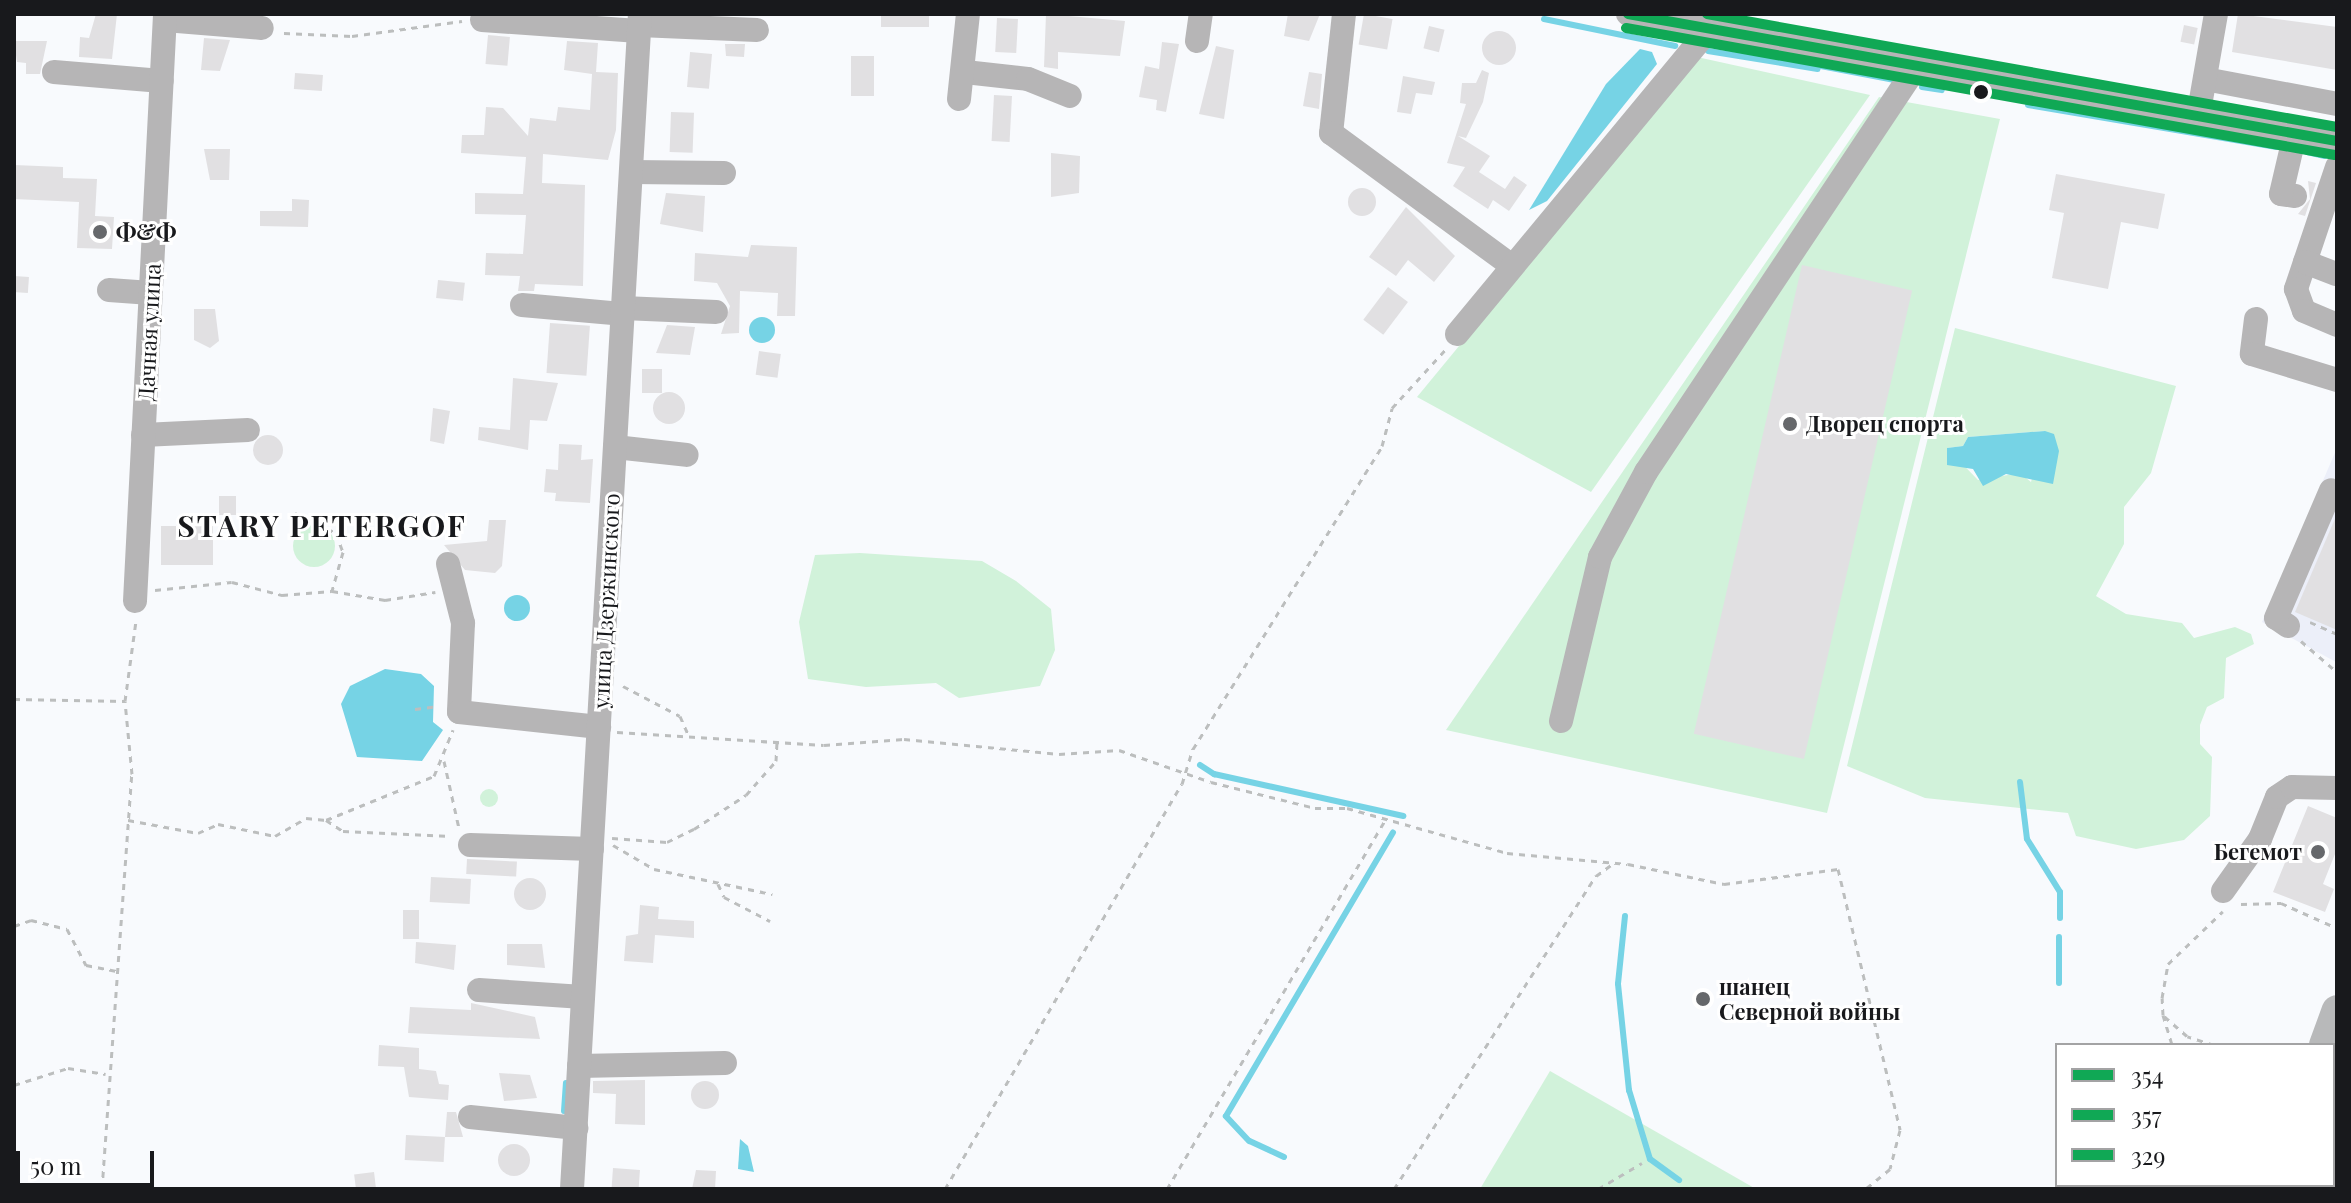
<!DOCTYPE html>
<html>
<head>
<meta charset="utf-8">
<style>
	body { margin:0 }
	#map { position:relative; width:2351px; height:1203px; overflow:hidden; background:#f8fafd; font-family:"Playfair Display",serif }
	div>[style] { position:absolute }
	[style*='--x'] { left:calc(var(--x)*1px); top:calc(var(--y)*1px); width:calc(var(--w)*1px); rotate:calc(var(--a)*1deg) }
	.built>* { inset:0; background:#eceff9 }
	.green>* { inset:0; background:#d1f2da }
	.round { border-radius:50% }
	.water>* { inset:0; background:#76d3e5 }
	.stream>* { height:6px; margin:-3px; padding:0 3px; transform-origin:3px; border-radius:3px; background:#76d3e5 }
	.building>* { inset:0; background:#e1e0e2; transform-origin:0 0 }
	.path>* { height:3px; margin-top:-1.5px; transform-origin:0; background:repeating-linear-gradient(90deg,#bcbebe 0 6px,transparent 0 12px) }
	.minor>* { height:24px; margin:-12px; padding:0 12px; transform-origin:12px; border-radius:12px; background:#b6b5b6 }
	.major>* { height:30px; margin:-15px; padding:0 15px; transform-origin:15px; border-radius:15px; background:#b8b9ba }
	.bus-1>* { height:10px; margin:-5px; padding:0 5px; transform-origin:5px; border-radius:5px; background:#10a855 }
	.bus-2>* { height:10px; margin:-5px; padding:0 5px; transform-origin:5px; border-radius:5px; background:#10a855 }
	.bus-3>* { height:10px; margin:-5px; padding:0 5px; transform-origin:5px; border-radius:5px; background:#10a855 }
	.dots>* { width:22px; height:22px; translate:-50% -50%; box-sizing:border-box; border:4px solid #fff; border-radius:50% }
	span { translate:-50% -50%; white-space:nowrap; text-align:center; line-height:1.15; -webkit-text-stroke:6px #fff; paint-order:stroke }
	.poi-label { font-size:22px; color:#18191c; font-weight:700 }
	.left { translate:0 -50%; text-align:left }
	.right { translate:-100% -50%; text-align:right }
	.street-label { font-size:22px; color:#18191c }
	.district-label { font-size:30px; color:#18191c; font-weight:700; letter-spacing:2px }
	.frame { position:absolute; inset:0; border:16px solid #18191c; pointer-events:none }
	.legend { position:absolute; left:2055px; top:1043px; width:280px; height:144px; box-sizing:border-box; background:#fff; border:2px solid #a3a3a4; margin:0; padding:10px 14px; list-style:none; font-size:24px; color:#18191c }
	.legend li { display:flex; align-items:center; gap:16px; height:40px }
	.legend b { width:40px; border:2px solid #a3a3a4 }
	.scale { position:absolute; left:16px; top:1151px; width:138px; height:36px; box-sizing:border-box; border:4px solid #18191c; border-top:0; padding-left:10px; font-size:24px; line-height:28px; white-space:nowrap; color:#18191c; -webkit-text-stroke:6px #fff; paint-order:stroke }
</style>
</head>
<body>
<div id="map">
	<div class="built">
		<i style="clip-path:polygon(2337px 448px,2337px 659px,2336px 662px,2262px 622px)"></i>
	</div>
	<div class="green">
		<i style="clip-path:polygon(1697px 57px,1870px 95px,1591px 492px,1417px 397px)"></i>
		<i style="clip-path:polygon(1879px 97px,2000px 119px,1827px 813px,1446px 730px)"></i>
		<i style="clip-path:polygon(evenodd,1955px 328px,2176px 386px,2151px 473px,2124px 507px,2124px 544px,2096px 596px,2126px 614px,2182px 623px,2194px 638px,2235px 627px,2251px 634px,2254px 644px,2226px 658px,2224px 698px,2207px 707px,2200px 725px,2200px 744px,2212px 757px,2210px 816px,2184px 840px,2136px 849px,2076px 836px,2068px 813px,1925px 798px,1847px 766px,1955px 328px,2045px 431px,2031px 482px,2020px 473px,1978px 480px,1947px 448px,1963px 446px,1968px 437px,2045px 431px)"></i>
		<i class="round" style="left:293px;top:525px;width:42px;height:42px"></i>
		<i style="clip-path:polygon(860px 553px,982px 561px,1016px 581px,1051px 609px,1055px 650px,1040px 686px,959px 698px,936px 683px,866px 687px,808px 679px,799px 622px,815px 555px)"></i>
		<i class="round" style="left:480px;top:789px;width:18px;height:18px"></i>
		<i style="clip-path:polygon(1550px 1071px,1756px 1189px,1480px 1189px)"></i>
	</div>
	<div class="water">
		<i style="clip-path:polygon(1640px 49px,1652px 52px,1657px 64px,1547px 201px,1529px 210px,1606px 84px)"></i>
		<i class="round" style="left:749px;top:317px;width:26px;height:26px"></i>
		<i style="clip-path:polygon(2045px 431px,2054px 434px,2059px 451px,2053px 484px,2006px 474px,1983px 486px,1973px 469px,1947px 465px,1947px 448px,1963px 446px,1968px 437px)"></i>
		<i class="round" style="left:504px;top:595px;width:26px;height:26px"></i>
		<i style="clip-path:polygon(385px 669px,421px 674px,434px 686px,433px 722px,443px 730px,422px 761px,357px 757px,341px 704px,350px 686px)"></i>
		<i style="clip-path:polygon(740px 1139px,748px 1146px,754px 1172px,738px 1169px)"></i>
	</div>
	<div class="stream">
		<i style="--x:1544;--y:19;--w:134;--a:11.6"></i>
		<i style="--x:1716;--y:46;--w:186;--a:10.8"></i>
		<i style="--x:1708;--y:51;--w:111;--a:9.3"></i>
		<i style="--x:1922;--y:87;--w:20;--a:9"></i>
		<i style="--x:2028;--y:105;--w:252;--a:9.6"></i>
		<i style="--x:2307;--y:152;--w:18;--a:13"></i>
		<i style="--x:1200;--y:765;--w:17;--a:33"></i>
		<i style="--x:1214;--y:774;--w:194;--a:12.5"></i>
		<i style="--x:2020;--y:782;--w:57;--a:83"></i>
		<i style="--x:2027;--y:839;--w:62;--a:58.1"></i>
		<i style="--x:2060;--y:892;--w:26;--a:90"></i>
		<i style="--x:1625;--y:916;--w:68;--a:95.9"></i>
		<i style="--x:1618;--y:984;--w:107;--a:84.1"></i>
		<i style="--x:1629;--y:1090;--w:72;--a:73.1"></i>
		<i style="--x:1650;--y:1159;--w:36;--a:36"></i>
		<i style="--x:2059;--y:983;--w:46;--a:-90"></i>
		<i style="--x:564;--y:1111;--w:28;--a:-86"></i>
		<i style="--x:1284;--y:1157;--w:38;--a:-155"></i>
		<i style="--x:1249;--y:1141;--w:34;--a:-133"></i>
		<i style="--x:1226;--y:1116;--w:329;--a:-59.5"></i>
	</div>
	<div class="building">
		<i style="clip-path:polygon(96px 14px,117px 14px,112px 59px,79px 57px,80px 37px,89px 38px)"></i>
		<i style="left:881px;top:14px;width:48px;height:13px"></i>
		<i style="clip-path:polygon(1046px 14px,1125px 21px,1120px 56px,1058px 52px,1058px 69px,1044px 67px)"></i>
		<i style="clip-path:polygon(1288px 14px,1320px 14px,1309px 41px,1284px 36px)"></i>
		<i style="left:1364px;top:14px;width:29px;height:31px;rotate:10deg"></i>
		<i style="clip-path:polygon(2238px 14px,2337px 27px,2337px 70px,2232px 52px)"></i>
		<i style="left:997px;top:18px;width:21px;height:34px;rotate:3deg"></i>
		<i style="left:2184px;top:25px;width:14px;height:17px;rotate:12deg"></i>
		<i style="left:1429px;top:26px;width:16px;height:23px;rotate:14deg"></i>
		<i class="round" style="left:1482px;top:31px;width:34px;height:34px"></i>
		<i style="left:488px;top:35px;width:22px;height:29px;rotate:5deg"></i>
		<i style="clip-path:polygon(204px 38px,230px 40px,220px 71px,201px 70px)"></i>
		<i style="clip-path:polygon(14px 41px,47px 41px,40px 74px,26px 74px,26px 63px,17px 62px)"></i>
		<i style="clip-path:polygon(567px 41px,598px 43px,596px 72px,618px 73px,616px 130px,608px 160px,543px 154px,542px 183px,585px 185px,583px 286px,535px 284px,534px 291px,518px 291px,520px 276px,485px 275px,486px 253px,523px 254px,526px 215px,475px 214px,475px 193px,523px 194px,526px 157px,461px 153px,462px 135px,484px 135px,486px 107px,503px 108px,528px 136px,530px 118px,556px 121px,558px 107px,590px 110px,592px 74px,564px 70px)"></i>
		<i style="clip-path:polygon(1162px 42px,1179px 44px,1166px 112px,1156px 110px,1157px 100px,1139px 97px,1145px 66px,1159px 69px)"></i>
		<i style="clip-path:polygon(725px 44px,745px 44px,744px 57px,726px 56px)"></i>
		<i style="clip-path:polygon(1216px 46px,1234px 50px,1224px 119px,1199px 114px)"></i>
		<i style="left:712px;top:54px;width:35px;height:22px;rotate:95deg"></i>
		<i style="left:851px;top:56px;width:23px;height:40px"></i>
		<i style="clip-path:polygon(1482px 70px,1489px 73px,1483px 102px,1466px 138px,1458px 136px,1490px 156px,1479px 172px,1505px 189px,1514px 176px,1527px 185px,1509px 211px,1493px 200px,1488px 209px,1453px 186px,1465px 167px,1447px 163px,1466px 104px,1460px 103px,1462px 83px,1476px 83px)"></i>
		<i style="clip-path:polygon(1309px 72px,1322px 74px,1319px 109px,1303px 106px)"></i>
		<i style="left:295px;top:73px;width:28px;height:16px;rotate:4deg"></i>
		<i style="clip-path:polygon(1403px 76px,1435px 82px,1432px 95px,1416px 93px,1411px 114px,1397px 112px)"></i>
		<i style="left:994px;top:95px;width:18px;height:46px;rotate:3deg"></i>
		<i style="left:671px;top:112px;width:23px;height:40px;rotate:2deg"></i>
		<i style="clip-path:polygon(204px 149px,230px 149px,229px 180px,210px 180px)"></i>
		<i style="clip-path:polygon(1051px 153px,1080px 156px,1079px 193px,1051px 197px)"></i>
		<i style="clip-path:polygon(14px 165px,63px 167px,63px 178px,97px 179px,95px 216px,114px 217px,112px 249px,77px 248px,79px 202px,14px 199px)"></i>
		<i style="clip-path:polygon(2056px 174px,2165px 194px,2158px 229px,2121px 222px,2108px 289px,2052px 278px,2064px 213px,2049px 210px)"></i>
		<i style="clip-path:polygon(2308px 181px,2316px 183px,2305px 216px,2298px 214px,2310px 199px)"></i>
		<i class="round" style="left:1348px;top:188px;width:28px;height:28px"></i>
		<i style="clip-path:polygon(666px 193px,705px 196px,703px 232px,660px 224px)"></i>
		<i style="clip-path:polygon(292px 199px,309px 200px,308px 227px,260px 226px,260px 211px,292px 211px)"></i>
		<i style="clip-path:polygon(1406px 207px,1455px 256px,1434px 282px,1408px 260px,1396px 276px,1369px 257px)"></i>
		<i style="clip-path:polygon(751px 245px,797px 247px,795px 316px,777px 316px,778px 293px,740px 291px,739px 333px,721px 334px,730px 306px,717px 283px,694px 281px,695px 253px,748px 257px)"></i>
		<i style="left:1802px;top:265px;width:113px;height:481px;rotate:13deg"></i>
		<i style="left:14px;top:276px;width:15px;height:16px;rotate:4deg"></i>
		<i style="left:438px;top:280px;width:27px;height:18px;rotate:6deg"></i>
		<i style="left:1388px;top:287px;width:25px;height:41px;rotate:37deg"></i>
		<i style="clip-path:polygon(194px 309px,215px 309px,219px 341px,210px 348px,194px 340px)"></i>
		<i style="left:550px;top:323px;width:40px;height:50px;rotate:4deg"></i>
		<i style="clip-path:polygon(667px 325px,695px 327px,690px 355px,656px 353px)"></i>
		<i style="left:759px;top:351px;width:22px;height:24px;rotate:8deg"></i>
		<i style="left:642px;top:369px;width:20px;height:24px"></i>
		<i style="clip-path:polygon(513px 378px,558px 383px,547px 421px,530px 420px,528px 450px,478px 440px,479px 427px,510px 430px)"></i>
		<i class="round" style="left:653px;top:392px;width:32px;height:32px"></i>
		<i style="clip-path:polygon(433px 408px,450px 411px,444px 444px,430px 441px)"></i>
		<i class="round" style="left:253px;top:435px;width:30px;height:30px"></i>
		<i style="clip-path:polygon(559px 444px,582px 445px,581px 460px,593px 459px,590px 503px,555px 501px,556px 493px,544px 492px,546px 469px,558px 470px)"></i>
		<i style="left:219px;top:496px;width:17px;height:19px"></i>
		<i style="clip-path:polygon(2337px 514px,2337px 630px,2295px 612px)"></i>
		<i style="clip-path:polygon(489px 520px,506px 520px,502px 566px,495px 573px,465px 570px,444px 545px,487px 541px)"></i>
		<i style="left:161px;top:526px;width:52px;height:39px"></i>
		<i style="clip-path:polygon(2308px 806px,2337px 818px,2337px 849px,2323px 884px,2334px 889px,2325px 912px,2273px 892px)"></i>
		<i style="left:467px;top:859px;width:50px;height:15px;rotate:3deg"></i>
		<i style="left:431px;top:877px;width:40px;height:25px;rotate:3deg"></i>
		<i class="round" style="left:514px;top:878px;width:32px;height:32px"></i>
		<i style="clip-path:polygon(640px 905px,659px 907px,658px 919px,694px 921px,694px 938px,655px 935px,653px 963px,624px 961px,626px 936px,638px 934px)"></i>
		<i style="left:403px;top:910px;width:16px;height:29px"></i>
		<i style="clip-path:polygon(416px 942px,456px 945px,454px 970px,415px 963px)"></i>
		<i style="clip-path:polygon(507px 944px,542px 944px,545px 968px,507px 965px)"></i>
		<i style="clip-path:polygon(471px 1003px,535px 1017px,540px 1039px,408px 1033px,410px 1007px,471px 1010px)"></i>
		<i style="clip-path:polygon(379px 1045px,419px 1048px,419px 1069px,436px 1071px,439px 1084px,449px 1085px,448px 1100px,409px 1097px,404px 1067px,378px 1066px)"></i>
		<i style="clip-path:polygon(499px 1073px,530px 1075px,537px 1098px,504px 1101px)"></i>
		<i style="clip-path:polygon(645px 1080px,645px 1125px,615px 1124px,616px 1094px,593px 1093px,593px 1081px)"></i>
		<i class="round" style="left:691px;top:1081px;width:28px;height:28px"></i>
		<i style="clip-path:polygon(447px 1112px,456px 1112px,463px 1137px,445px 1137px)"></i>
		<i style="left:406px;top:1135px;width:39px;height:25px;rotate:3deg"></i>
		<i class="round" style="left:498px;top:1144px;width:32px;height:32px"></i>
		<i style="left:613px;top:1168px;width:27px;height:21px;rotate:4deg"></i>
		<i style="clip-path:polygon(696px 1170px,716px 1171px,715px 1189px,692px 1189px)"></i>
		<i style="left:374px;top:1172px;width:16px;height:20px;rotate:83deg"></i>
	</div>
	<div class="path">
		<i style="--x:284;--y:33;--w:68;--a:2.5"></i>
		<i style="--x:352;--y:36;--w:111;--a:-7.8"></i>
		<i style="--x:295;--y:513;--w:46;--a:26"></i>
		<i style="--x:336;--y:533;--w:20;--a:70"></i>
		<i style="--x:343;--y:552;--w:41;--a:105.8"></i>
		<i style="--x:155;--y:590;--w:77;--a:-5.9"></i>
		<i style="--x:232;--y:582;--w:52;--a:14.6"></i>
		<i style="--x:282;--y:595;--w:50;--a:-4.6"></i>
		<i style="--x:332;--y:591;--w:54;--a:9.6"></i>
		<i style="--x:385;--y:600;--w:51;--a:-9.1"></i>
		<i style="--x:2310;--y:622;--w:30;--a:24"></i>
		<i style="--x:2301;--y:641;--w:48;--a:40.7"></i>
		<i style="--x:623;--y:686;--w:64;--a:27.8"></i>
		<i style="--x:680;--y:716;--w:20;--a:66"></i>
		<i style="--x:14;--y:699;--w:111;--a:1"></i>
		<i style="--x:415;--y:709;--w:24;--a:-7"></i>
		<i style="--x:617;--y:732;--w:207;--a:3.6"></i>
		<i style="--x:824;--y:745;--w:80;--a:-4.3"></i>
		<i style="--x:904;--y:739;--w:156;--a:5.5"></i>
		<i style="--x:1059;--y:754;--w:60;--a:-3.8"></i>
		<i style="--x:1119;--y:750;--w:97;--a:19.2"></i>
		<i style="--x:1211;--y:782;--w:107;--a:14"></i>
		<i style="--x:1315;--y:808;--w:32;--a:0"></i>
		<i style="--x:1347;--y:808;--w:166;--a:15.7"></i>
		<i style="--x:1507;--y:853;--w:121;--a:5.2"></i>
		<i style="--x:1628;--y:864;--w:98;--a:11.8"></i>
		<i style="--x:1724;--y:884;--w:115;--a:-7.5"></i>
		<i style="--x:1838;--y:869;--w:268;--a:76.6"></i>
		<i style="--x:1900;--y:1130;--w:40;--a:104.4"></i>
		<i style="--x:1890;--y:1169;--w:32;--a:141"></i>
		<i style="--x:444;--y:761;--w:69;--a:77.4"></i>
		<i style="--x:128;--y:820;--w:71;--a:10.5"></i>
		<i style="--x:198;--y:833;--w:22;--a:-24"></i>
		<i style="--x:218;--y:824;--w:58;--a:11.9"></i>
		<i style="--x:275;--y:836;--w:36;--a:-30"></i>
		<i style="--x:306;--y:818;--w:20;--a:6"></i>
		<i style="--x:326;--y:820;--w:117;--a:-22.2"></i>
		<i style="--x:434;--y:776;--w:50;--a:-67.6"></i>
		<i style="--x:326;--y:820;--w:20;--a:33"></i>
		<i style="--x:343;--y:831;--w:108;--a:2.7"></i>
		<i style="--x:612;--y:838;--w:55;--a:4.2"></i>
		<i style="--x:667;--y:842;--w:30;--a:-26"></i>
		<i style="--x:694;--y:829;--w:62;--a:-33.2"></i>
		<i style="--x:746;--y:795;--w:45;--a:-48.6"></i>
		<i style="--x:776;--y:761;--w:18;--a:-87"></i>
		<i style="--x:613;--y:845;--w:48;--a:30.3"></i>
		<i style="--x:654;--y:869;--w:121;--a:12"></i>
		<i style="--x:718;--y:884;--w:14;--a:65"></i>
		<i style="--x:724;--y:897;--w:52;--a:27.6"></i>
		<i style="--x:2241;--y:904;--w:40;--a:-1.4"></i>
		<i style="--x:2281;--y:903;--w:61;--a:24.1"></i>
		<i style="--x:14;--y:926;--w:18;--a:-19"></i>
		<i style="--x:31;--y:920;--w:37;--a:14"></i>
		<i style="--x:67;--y:929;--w:41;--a:62.2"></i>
		<i style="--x:86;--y:965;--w:31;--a:11"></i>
		<i style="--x:2163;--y:1015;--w:31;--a:73"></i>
		<i style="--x:2214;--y:1045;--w:28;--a:-162"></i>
		<i style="--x:2187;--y:1036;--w:32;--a:-139"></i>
		<i style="--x:2163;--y:1015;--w:17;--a:-93"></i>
		<i style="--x:2162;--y:998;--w:35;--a:-80"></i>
		<i style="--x:2168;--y:964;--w:76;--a:-43.9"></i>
		<i style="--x:14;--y:1085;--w:57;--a:-17.5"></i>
		<i style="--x:68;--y:1068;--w:38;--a:9"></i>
		<i style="--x:2333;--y:1118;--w:6;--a:-45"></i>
		<i style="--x:2180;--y:1185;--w:5;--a:53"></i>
		<i style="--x:102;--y:1189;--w:416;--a:-85.9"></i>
		<i style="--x:132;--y:774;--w:73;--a:-95.5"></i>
		<i style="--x:125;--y:701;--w:81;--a:-82.2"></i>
		<i style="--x:945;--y:1189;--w:469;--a:-59.7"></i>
		<i style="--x:1182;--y:784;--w:37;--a:-73"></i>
		<i style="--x:1193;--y:749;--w:357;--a:-58"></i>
		<i style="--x:1382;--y:446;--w:39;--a:-75"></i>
		<i style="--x:1392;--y:408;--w:79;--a:-47.6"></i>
		<i style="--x:1167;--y:1189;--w:429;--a:-59.4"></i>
		<i style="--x:1394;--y:1189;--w:373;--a:-57.2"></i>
		<i style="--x:1596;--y:876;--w:19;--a:-36"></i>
		<i style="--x:1598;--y:1189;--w:51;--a:-30.6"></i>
		<i style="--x:2153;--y:1189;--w:4;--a:-90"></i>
		<i style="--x:2210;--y:1189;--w:4;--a:-76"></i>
	</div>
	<div class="minor">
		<i style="--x:1344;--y:14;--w:120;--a:96.2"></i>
		<i style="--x:1331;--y:133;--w:225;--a:36.3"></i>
		<i style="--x:1628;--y:14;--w:720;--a:10.16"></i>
		<i style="--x:165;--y:20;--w:97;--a:4.7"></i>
		<i style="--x:482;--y:20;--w:157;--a:4"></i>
		<i style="--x:639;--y:25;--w:118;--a:2.4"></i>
		<i style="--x:1197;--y:41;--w:27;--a:-82"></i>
		<i style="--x:54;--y:72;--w:108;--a:4.8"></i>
		<i style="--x:965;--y:72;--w:63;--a:6.3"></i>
		<i style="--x:1028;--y:79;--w:45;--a:22"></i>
		<i style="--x:2205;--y:79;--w:134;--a:10.7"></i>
		<i style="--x:959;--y:99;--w:85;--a:-84"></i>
		<i style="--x:2198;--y:117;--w:105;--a:-80.1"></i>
		<i style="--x:2337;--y:167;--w:129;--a:108.6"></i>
		<i style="--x:2296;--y:289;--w:23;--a:70"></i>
		<i style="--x:2304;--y:311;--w:36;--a:23"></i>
		<i style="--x:632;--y:172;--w:92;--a:0.6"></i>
		<i style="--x:2295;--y:196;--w:14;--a:-172"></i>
		<i style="--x:2281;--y:194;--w:62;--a:-76.9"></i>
		<i style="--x:2305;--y:262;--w:34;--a:21"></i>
		<i style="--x:109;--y:290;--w:42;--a:4.1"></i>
		<i style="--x:522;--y:305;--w:100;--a:5.1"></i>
		<i style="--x:623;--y:308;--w:93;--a:2.5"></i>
		<i style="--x:2256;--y:319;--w:35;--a:97"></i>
		<i style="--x:2252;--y:354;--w:89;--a:17"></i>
		<i style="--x:1457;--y:334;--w:409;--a:-50.4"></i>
		<i style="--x:143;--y:435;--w:105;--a:-2.7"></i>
		<i style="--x:615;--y:447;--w:72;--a:6.3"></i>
		<i style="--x:448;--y:564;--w:61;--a:75.7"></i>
		<i style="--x:463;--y:623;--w:89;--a:92.6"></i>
		<i style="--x:459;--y:712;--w:141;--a:6.1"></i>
		<i style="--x:135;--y:601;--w:588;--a:-87.07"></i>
		<i style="--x:2288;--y:626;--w:14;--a:-146"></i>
		<i style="--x:2276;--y:618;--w:139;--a:-66.7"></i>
		<i style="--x:1561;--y:721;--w:169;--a:-76.6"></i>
		<i style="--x:1600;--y:557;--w:97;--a:-61.6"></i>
		<i style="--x:1646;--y:472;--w:488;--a:-56.3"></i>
		<i style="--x:470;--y:845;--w:122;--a:1.9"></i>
		<i style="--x:2223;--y:891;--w:64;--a:-54.6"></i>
		<i style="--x:2260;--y:839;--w:45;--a:-68"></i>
		<i style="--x:2277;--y:797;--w:18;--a:-34"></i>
		<i style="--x:2292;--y:787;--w:45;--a:1.3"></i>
		<i style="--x:479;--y:990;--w:104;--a:3.9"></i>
		<i style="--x:579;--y:1066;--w:146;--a:-1.2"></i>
		<i style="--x:470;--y:1117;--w:107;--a:5.9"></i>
		<i style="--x:572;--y:1189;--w:1177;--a:-86.69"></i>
	</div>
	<div class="major">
		<i style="--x:2324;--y:1045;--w:37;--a:-70"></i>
		<i style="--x:2268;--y:1189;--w:4;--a:-76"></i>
	</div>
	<div class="bus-1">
		<i style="--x:1628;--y:14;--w:720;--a:10.16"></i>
	</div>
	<div class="bus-2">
		<i style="--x:1626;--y:28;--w:720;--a:10.16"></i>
	</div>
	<div class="bus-3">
		<i style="--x:1707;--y:14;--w:640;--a:10.17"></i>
	</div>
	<div class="dots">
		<i style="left:1981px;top:92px;background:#18191c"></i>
		<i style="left:100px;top:232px;background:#66686b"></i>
		<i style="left:1790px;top:424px;background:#66686b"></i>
		<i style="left:2318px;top:852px;background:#66686b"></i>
		<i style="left:1703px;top:999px;background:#66686b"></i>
	</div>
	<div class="poi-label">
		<span class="left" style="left:116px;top:232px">Ф&amp;Ф</span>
		<span class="left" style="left:1806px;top:424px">Дворец спорта</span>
		<span class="right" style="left:2302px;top:852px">Бегемот</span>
		<span class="left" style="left:1719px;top:999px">шанец<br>Северной войны</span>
	</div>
	<div class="street-label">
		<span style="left:149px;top:332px;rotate:-87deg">Дачная улица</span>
		<span style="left:606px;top:601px;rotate:-87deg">улица Дзержинского</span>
	</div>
	<div class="district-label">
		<span style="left:322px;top:525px">STARY PETERGOF</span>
	</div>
	<div class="frame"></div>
	<ul class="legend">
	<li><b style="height:10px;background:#10a855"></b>354</li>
	<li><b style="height:10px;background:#10a855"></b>357</li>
	<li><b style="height:10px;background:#10a855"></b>329</li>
	</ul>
	<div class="scale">50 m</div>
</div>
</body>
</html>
